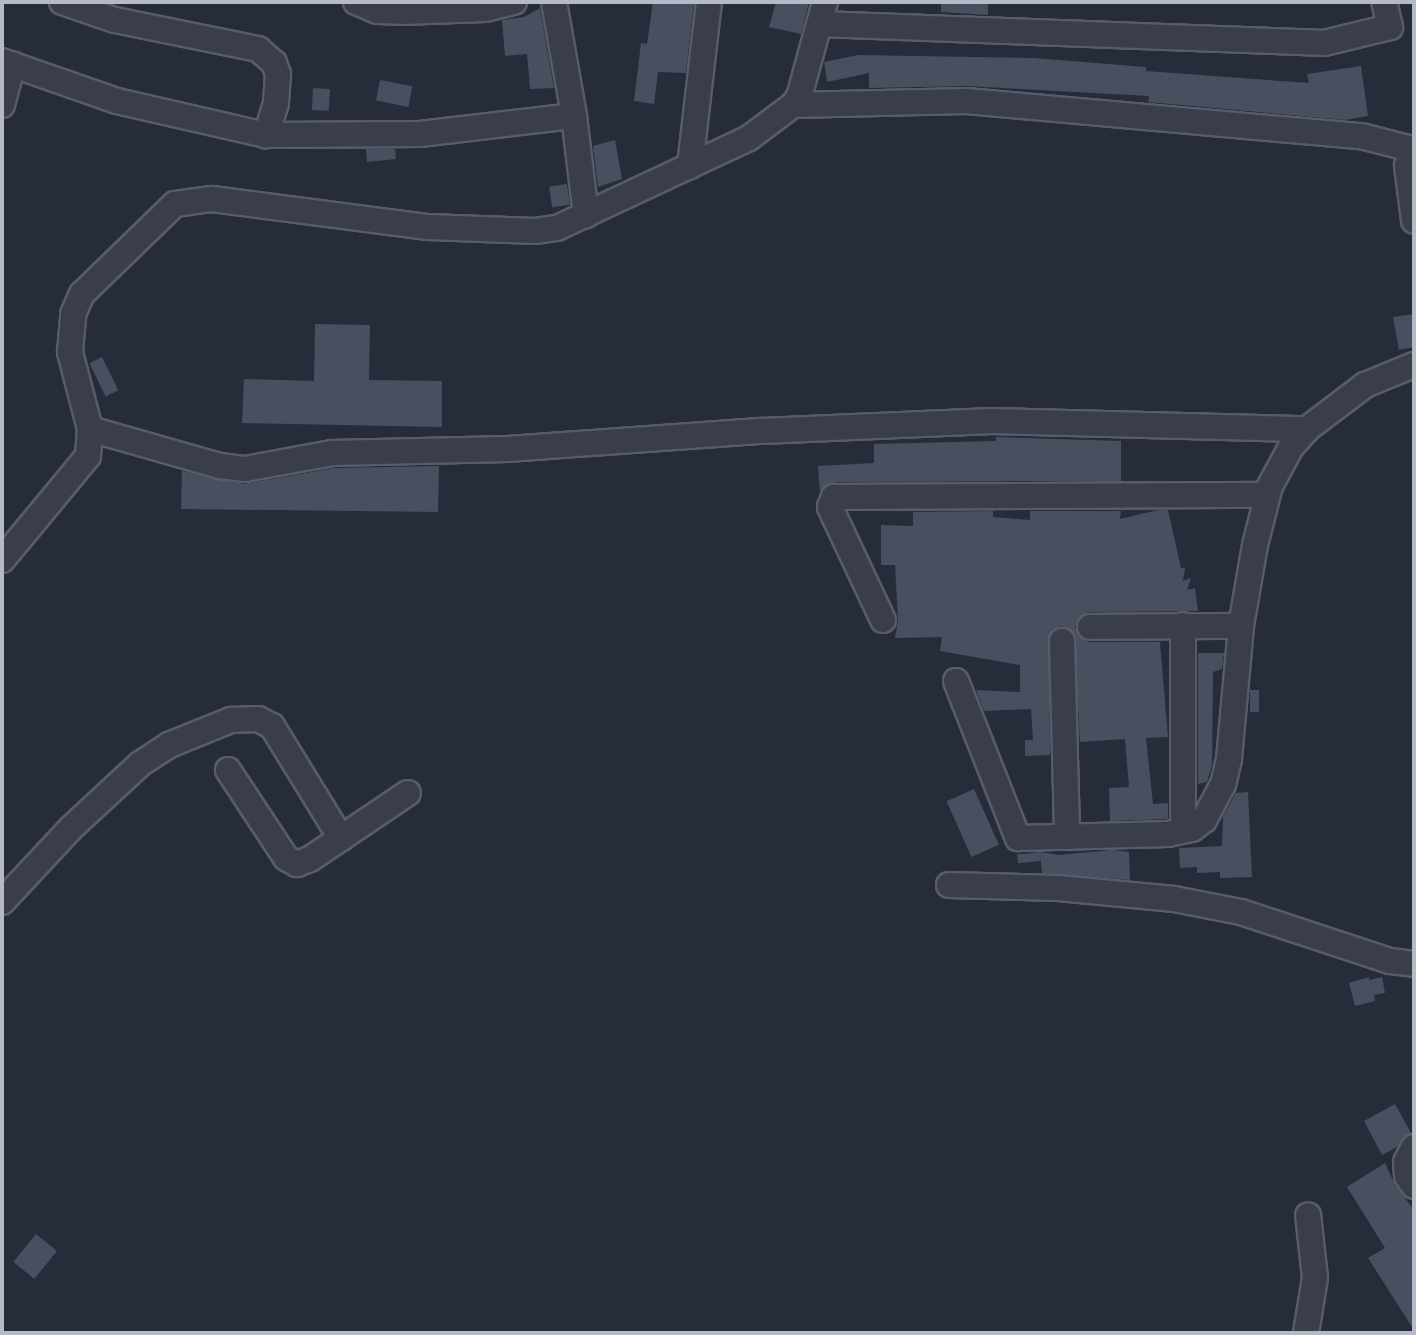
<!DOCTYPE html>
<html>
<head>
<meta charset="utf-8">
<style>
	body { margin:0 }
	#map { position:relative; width:1416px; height:1335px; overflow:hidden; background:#272c3a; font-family:"Asap Condensed",sans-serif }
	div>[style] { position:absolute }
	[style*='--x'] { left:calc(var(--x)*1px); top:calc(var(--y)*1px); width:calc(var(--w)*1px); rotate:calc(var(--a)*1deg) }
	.building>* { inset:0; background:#484f5e; transform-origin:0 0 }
	.roads { filter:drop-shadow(2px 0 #585c69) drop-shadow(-2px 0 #585c69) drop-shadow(0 2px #585c69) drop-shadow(0 -2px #585c69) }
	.minor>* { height:24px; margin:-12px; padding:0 12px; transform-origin:12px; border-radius:12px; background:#3a3e4b }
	span { translate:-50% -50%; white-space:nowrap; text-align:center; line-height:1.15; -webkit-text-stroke:7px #1f2330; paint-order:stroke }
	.frame { position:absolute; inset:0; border:4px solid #b6bac6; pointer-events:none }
</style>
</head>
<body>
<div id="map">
	<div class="building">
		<i style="clip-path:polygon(653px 2px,694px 2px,686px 73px,658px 72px,654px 104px,634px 101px,641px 43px,647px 44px)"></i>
		<i style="clip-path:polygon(776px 2px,809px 2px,801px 34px,769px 27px)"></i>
		<i style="clip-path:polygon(941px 2px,988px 2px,988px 15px,941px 12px)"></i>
		<i style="clip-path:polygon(540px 8px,554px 88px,530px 89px,527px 54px,505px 56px,502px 20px,524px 17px)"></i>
		<i style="clip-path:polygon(858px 55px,1033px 58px,1146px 67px,1146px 71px,1309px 83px,1307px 74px,1361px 66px,1368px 116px,1345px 120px,1148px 102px,1149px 96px,966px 86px,869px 88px,869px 73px,827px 82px,824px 62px)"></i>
		<i style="left:380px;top:80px;width:33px;height:21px;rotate:11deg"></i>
		<i style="left:313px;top:88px;width:17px;height:22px;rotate:3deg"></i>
		<i style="clip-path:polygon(615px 140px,622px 179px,598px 187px,593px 146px)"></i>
		<i style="clip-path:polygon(366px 149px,395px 149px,396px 159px,367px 162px)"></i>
		<i style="left:567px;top:184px;width:21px;height:18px;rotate:82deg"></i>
		<i style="clip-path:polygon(1414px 314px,1414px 347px,1399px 350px,1393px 317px)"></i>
		<i style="clip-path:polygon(315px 324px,370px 325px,369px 380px,442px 381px,442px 427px,242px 423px,244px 379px,314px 381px)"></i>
		<i style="left:102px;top:357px;width:37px;height:14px;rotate:64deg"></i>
		<i style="clip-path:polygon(996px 437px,1121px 441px,1121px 481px,834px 482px,820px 492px,818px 466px,874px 463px,874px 444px,996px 441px)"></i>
		<i style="clip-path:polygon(439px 466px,438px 512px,181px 509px,182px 471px,244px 484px,334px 468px)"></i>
		<i style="clip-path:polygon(1158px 510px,1168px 510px,1181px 568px,1185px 568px,1183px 581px,1191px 578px,1187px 590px,1195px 588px,1198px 611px,1090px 612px,1082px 615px,1075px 626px,1078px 635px,1089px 642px,1160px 642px,1168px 737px,1146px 738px,1153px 804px,1168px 803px,1168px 819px,1110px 821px,1109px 788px,1129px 787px,1125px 739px,1080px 742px,1074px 633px,1061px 626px,1049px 635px,1050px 755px,1025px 756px,1025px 740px,1033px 740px,1031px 709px,984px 711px,976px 690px,1020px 692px,1020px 665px,940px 651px,942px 637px,895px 638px,898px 620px,895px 565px,881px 565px,881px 525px,913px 526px,913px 512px,993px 511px,993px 517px,1030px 520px,1030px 511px,1121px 511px,1120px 519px)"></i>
		<i style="clip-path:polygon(1198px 653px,1224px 653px,1222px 669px,1213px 672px,1212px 765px,1207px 782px,1198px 784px)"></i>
		<i style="left:1250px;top:690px;width:9px;height:22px"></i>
		<i style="left:974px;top:789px;width:61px;height:30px;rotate:66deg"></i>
		<i style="clip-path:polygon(1248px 792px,1252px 877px,1220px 878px,1220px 872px,1197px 873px,1197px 867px,1180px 868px,1179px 848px,1222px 846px,1223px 816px,1236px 793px)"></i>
		<i style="clip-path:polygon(1112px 850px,1129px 852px,1130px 880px,1042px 873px,1040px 852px,1059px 855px)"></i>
		<i style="left:1040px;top:852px;width:9px;height:23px;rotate:84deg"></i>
		<i style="clip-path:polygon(1369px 977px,1369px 980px,1382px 977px,1385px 993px,1374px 995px,1375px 1001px,1355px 1006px,1349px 983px)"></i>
		<i style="clip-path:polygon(1395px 1104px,1411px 1133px,1397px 1147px,1382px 1155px,1364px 1121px)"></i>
		<i style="clip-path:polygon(1385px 1163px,1395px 1185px,1414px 1210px,1414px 1330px,1368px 1258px,1385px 1248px,1347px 1187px)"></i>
		<i style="left:36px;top:1234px;width:27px;height:36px;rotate:39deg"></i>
	</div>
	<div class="roads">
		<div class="minor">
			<i style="--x:62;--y:2;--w:56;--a:18.8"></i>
			<i style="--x:115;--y:20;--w:146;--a:11.5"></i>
			<i style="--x:258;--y:49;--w:21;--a:41"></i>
			<i style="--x:274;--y:63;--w:12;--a:70"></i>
			<i style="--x:278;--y:74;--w:29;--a:94"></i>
			<i style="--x:276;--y:103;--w:34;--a:107"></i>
			<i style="--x:356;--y:2;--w:23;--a:23"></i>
			<i style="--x:377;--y:11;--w:25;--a:2"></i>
			<i style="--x:402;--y:12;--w:83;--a:-2.1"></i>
			<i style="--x:485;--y:9;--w:30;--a:-14"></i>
			<i style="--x:554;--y:2;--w:116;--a:80"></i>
			<i style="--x:574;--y:116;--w:100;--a:83.1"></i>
			<i style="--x:820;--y:24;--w:504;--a:2.16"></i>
			<i style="--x:1324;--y:43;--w:68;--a:-13.6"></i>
			<i style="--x:1390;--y:27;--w:26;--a:-103"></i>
			<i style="--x:2;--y:61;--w:122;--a:19.2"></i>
			<i style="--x:117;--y:101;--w:153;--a:12.9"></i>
			<i style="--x:266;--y:135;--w:154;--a:-0.4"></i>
			<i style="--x:420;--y:134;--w:155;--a:-6.7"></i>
			<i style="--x:2;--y:105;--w:42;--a:-75"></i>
			<i style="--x:793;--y:105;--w:173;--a:-1.3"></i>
			<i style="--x:966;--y:101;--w:397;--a:5.1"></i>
			<i style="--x:1361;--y:136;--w:53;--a:14.3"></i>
			<i style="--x:1414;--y:148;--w:19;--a:111"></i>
			<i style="--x:1407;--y:166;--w:55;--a:82.7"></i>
			<i style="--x:690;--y:166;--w:165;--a:-83.4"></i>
			<i style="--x:90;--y:429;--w:135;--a:15.9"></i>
			<i style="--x:220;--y:466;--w:25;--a:7"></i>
			<i style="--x:245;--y:469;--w:88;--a:-10.4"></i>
			<i style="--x:332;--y:453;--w:176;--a:-1.3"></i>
			<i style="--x:508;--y:449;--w:255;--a:-4.1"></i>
			<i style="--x:762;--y:431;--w:230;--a:-2.5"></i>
			<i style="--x:992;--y:421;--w:315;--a:1.5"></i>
			<i style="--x:2;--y:560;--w:135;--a:-50.4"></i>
			<i style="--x:88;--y:456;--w:27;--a:-86"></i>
			<i style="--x:90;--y:429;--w:80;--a:-104.6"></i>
			<i style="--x:70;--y:352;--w:38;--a:-85"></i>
			<i style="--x:73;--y:314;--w:22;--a:-66"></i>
			<i style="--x:82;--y:294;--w:129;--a:-44.1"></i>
			<i style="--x:175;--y:204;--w:37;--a:-8"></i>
			<i style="--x:212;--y:199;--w:218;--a:7.4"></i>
			<i style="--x:428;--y:227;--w:107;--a:2.1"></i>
			<i style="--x:535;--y:231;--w:22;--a:-8"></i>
			<i style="--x:557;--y:228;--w:212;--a:-25.1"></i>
			<i style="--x:749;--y:138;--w:55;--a:-36.9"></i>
			<i style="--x:793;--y:105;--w:10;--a:-53"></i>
			<i style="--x:799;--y:97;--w:98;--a:-74.7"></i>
			<i style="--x:883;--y:620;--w:115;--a:-115.2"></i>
			<i style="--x:834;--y:516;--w:10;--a:-114"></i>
			<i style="--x:830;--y:507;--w:11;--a:-68"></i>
			<i style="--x:834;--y:497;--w:433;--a:-0.3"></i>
			<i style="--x:1090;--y:627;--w:151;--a:-0.4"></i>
			<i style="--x:1241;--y:626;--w:82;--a:-80.2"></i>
			<i style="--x:1255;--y:545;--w:61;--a:-75.7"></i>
			<i style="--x:1270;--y:486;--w:44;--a:-61.7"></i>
			<i style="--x:1291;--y:447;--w:24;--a:-48"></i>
			<i style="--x:1307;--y:429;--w:73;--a:-37.2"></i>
			<i style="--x:1365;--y:385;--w:53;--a:-22.2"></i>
			<i style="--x:1062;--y:641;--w:196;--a:88.5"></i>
			<i style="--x:956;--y:681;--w:169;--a:68.5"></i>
			<i style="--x:1018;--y:838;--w:150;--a:-1.5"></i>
			<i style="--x:1168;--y:834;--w:25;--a:-12"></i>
			<i style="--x:1192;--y:829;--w:15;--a:-37"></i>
			<i style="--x:1204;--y:820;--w:40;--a:-62"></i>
			<i style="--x:1223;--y:785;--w:27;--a:-77"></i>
			<i style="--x:1229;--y:759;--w:134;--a:-84.8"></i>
			<i style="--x:228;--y:770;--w:105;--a:56.6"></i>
			<i style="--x:286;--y:858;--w:13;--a:29"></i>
			<i style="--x:297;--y:864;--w:14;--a:-21"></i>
			<i style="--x:310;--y:859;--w:118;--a:-34"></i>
			<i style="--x:1183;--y:830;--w:205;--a:-90"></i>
			<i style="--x:949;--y:885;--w:109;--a:1.6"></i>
			<i style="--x:1058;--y:888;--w:117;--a:5.4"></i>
			<i style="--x:1174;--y:899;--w:68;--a:11"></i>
			<i style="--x:1241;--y:912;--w:157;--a:18.2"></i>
			<i style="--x:1390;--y:961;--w:24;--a:7"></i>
			<i style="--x:2;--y:902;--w:101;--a:-47"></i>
			<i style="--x:71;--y:828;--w:94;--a:-42.8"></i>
			<i style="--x:140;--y:764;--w:35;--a:-33"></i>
			<i style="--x:169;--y:745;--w:67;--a:-22"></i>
			<i style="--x:231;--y:720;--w:27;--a:-2"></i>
			<i style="--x:258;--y:719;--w:16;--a:27"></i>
			<i style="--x:272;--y:726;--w:132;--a:58.4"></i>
			<i style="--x:1414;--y:1147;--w:17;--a:118"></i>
			<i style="--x:1406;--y:1162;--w:14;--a:86"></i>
			<i style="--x:1407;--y:1176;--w:12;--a:55"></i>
			<i style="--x:1306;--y:1333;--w:56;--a:-80.7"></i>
			<i style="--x:1315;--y:1278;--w:63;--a:-96.3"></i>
		</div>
	</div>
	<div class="frame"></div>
</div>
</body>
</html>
